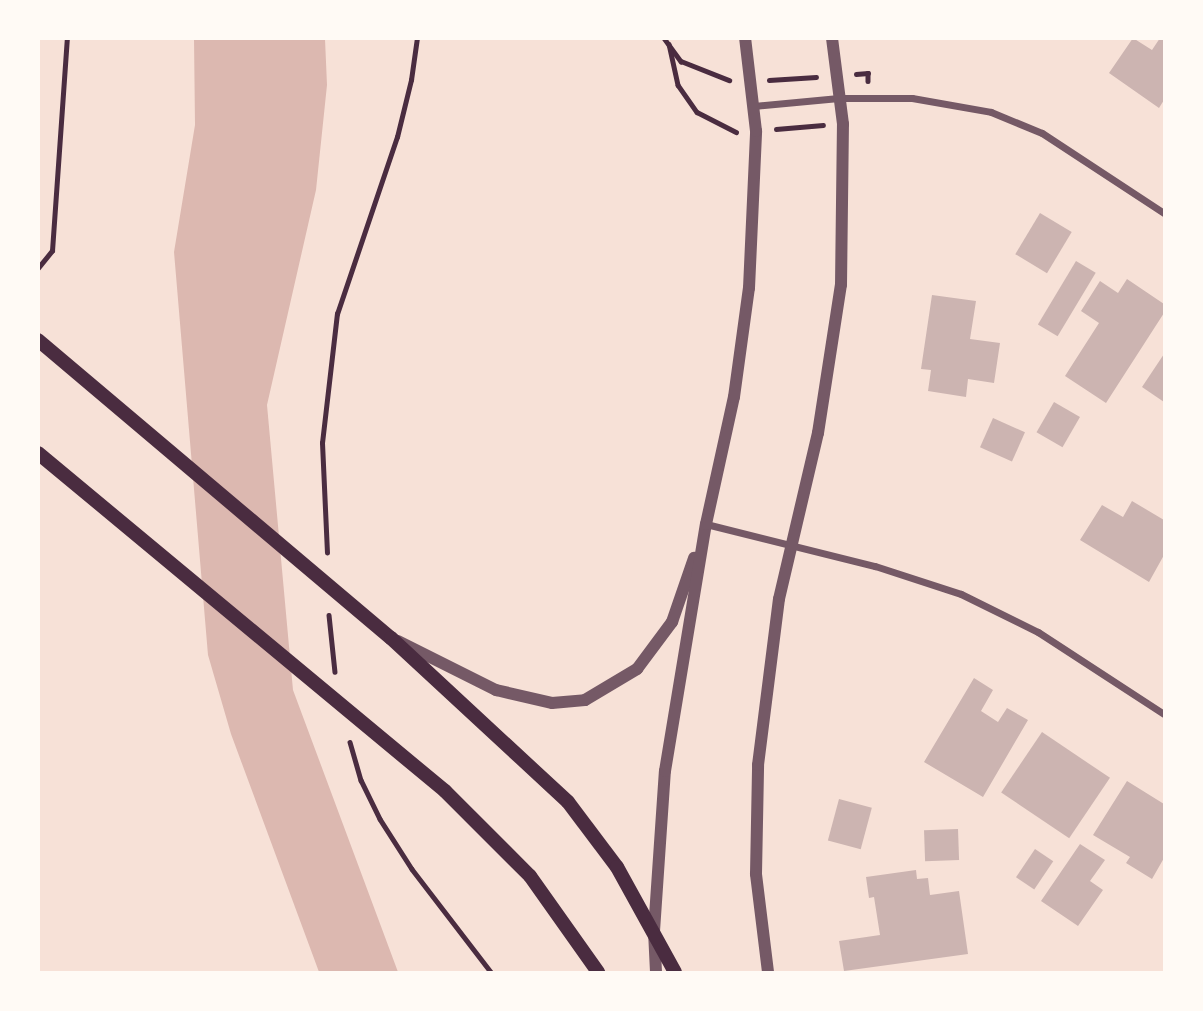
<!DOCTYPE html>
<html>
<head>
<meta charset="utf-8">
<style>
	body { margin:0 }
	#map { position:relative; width:1203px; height:1011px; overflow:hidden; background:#f7e1d7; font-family:Roboto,sans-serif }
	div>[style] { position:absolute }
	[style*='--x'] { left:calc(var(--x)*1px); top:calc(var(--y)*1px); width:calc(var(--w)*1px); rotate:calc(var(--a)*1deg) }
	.water>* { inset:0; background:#dcb8b0 }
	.building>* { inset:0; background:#ccb4b1; transform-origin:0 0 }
	.path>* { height:4.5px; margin:-2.25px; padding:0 2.25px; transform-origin:2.25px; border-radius:2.25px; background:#4a2c40 }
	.minor>* { height:7px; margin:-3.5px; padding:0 3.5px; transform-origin:3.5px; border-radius:3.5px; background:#755966 }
	.tertiary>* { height:12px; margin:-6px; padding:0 6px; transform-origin:6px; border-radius:6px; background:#755966 }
	.secondary>* { height:14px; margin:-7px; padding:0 7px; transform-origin:7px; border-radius:7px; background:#4a2c40 }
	span { translate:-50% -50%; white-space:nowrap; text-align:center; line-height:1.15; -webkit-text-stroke:7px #fffaf5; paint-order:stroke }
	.frame { position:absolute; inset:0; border:40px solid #fffaf5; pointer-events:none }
</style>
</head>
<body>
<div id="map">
	<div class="water">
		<i style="clip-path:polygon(194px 39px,325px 39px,327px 85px,316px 190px,267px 405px,293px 690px,398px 972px,319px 972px,231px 734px,208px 655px,174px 252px,195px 125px)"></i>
	</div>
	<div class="building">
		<i style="clip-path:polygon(1133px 38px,1152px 50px,1160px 38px,1164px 38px,1164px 100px,1159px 108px,1109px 73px)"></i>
		<i style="left:1040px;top:213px;width:37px;height:48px;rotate:31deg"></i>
		<i style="left:1076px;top:261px;width:23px;height:74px;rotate:31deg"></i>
		<i style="clip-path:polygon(1127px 279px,1164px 304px,1164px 313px,1106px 403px,1065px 376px,1099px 323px,1081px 311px,1100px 281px,1118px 293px)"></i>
		<i style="clip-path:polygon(932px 295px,976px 301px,970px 339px,1000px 343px,994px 383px,968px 379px,966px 397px,928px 391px,931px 370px,921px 369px)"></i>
		<i style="clip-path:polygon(1164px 354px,1164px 402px,1142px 387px)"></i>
		<i style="left:1054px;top:402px;width:30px;height:35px;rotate:30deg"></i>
		<i style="left:993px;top:418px;width:35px;height:32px;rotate:24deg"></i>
		<i style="clip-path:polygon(1132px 501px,1164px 520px,1164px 555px,1149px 582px,1080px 540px,1102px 505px,1123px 517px)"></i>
		<i style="clip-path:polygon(974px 678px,993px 690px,981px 711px,998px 722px,1007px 708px,1028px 720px,983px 797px,924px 762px)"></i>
		<i style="left:1042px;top:732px;width:82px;height:73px;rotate:34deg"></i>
		<i style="clip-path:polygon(1127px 781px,1164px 804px,1164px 858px,1152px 879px,1126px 863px,1130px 857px,1093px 835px)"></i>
		<i style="left:839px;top:799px;width:34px;height:43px;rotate:15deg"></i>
		<i style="left:958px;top:829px;width:31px;height:34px;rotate:88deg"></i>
		<i style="clip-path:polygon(1080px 844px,1105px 860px,1090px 881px,1103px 890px,1078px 926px,1041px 901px)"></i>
		<i style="left:1035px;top:849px;width:22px;height:34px;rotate:34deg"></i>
		<i style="clip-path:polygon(916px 870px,917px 879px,928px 878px,930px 895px,959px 891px,968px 954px,844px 971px,839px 941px,880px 935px,874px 897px,869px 898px,866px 877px)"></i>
	</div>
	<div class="path">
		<i style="--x:664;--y:38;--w:29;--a:54"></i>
		<i style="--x:681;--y:61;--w:52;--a:21.6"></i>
		<i style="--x:669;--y:44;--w:42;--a:77.6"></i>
		<i style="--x:678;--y:85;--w:33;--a:55"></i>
		<i style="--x:697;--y:112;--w:44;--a:27.1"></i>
		<i style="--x:856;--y:74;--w:12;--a:-5"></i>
		<i style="--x:868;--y:73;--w:8;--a:90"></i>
		<i style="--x:769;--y:80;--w:47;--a:-3.7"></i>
		<i style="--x:776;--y:129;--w:47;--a:-4.9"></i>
		<i style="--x:38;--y:268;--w:22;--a:-51"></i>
		<i style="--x:52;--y:251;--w:214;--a:-86"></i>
		<i style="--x:327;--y:553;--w:110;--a:-92.6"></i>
		<i style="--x:322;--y:443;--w:130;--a:-83.4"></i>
		<i style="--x:337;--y:314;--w:187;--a:-71.3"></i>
		<i style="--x:397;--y:137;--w:59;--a:-76.2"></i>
		<i style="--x:411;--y:80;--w:42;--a:-81.9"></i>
		<i style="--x:329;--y:615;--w:57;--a:84"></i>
		<i style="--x:350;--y:742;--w:40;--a:74"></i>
		<i style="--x:361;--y:780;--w:43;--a:64"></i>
		<i style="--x:380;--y:819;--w:59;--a:57.4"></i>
		<i style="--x:412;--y:869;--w:130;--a:52.5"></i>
	</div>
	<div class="minor">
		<i style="--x:754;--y:106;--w:85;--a:-5.4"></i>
		<i style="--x:839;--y:98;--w:73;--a:0"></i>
		<i style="--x:912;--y:98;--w:80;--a:10"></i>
		<i style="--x:991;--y:112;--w:55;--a:22.4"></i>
		<i style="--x:1042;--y:133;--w:146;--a:33.3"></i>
		<i style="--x:706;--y:524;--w:174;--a:14"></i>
		<i style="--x:875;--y:566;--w:90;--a:18"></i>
		<i style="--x:961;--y:594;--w:86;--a:26.3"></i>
		<i style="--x:1038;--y:632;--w:150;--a:33.1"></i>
	</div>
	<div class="tertiary">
		<i style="--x:398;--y:641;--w:110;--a:26.6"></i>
		<i style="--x:496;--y:690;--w:57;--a:13.1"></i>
		<i style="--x:552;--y:703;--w:33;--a:-5"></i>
		<i style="--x:585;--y:700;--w:61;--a:-30.8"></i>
		<i style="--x:637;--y:669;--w:59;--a:-53.3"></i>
		<i style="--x:672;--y:622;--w:68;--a:-71"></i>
		<i style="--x:656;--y:972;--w:41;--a:-92.8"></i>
		<i style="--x:654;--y:931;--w:160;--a:-86.1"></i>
		<i style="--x:665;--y:771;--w:250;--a:-80.6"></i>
		<i style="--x:706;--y:524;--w:130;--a:-77.6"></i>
		<i style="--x:734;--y:397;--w:110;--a:-82.2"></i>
		<i style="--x:749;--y:288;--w:157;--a:-87.4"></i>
		<i style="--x:756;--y:131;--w:94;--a:-96.7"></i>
		<i style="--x:768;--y:972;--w:99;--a:-97"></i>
		<i style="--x:756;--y:874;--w:109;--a:-88.9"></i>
		<i style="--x:758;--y:765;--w:167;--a:-82.8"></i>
		<i style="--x:779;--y:599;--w:171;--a:-76.8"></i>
		<i style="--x:818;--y:433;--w:150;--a:-81.2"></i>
		<i style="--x:841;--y:285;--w:161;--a:-89.3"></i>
		<i style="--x:843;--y:124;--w:87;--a:-97.3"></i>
	</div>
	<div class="secondary">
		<i style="--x:38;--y:340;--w:462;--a:40.2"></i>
		<i style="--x:391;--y:638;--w:241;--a:42.8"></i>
		<i style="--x:568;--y:802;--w:81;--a:53"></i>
		<i style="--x:617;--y:867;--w:120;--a:61.1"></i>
		<i style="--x:38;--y:453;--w:529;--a:39.71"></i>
		<i style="--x:445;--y:791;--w:120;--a:45"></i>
		<i style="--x:530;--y:876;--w:118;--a:54.7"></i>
	</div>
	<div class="frame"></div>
</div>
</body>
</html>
